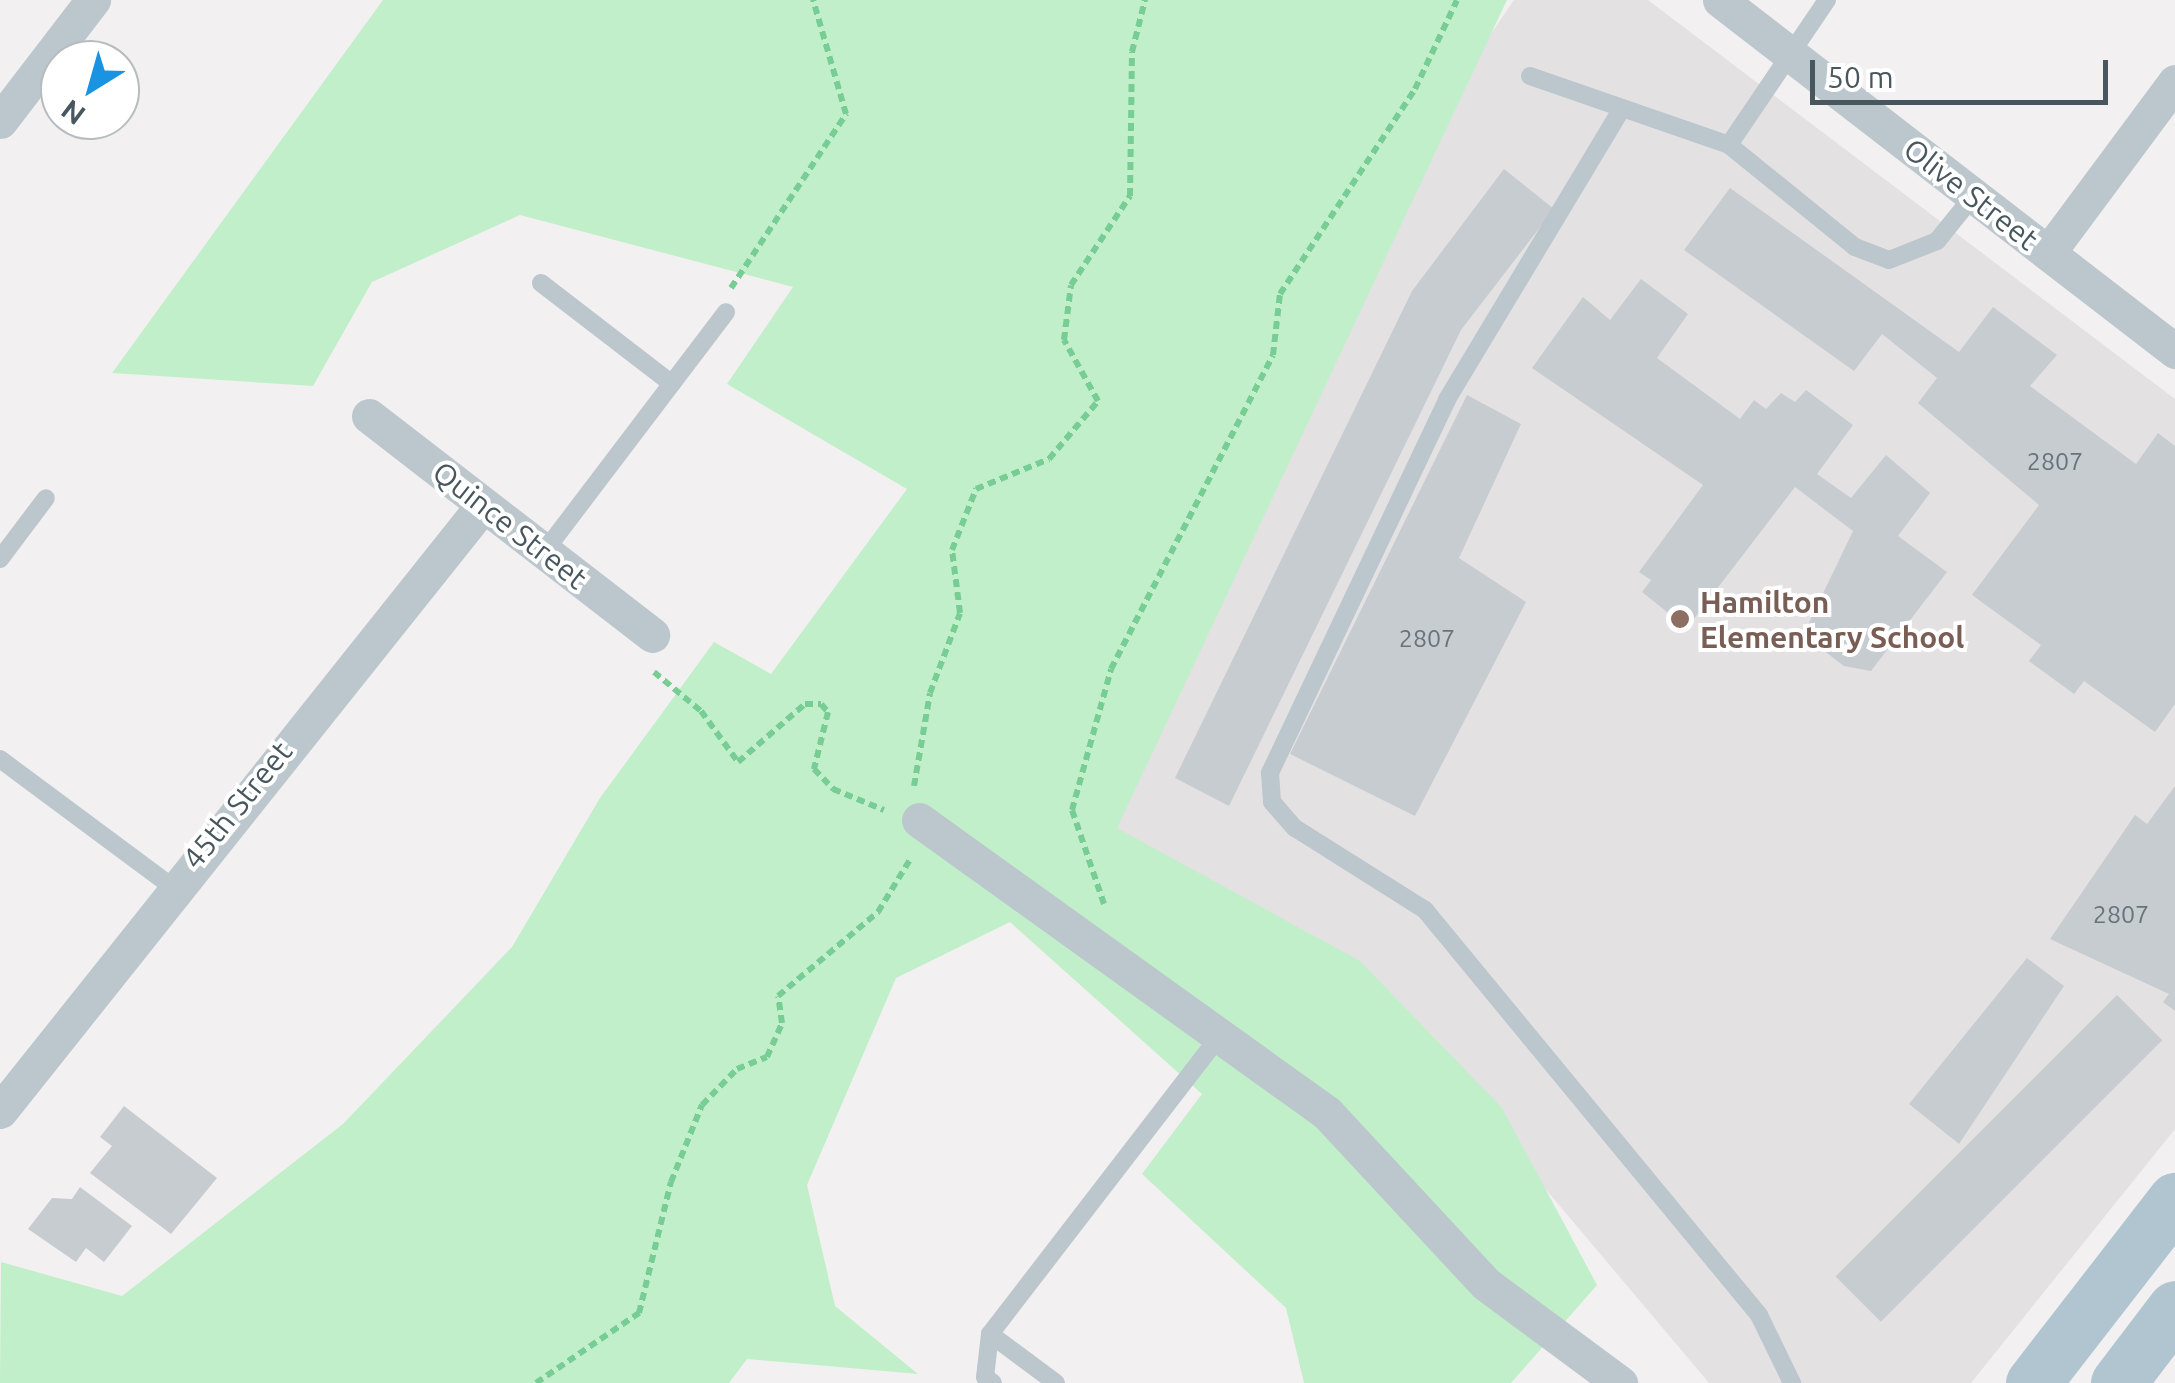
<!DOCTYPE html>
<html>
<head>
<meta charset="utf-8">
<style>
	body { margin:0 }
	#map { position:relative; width:2175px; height:1383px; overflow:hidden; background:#f3f0f1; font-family:Ubuntu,sans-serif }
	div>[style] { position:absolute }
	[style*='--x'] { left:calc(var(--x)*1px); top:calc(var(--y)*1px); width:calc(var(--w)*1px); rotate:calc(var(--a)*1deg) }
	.education>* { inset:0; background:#e4e1e3 }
	.green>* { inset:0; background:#c0efca }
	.building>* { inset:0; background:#c7ccd0; transform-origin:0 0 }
	.path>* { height:6px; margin-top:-3px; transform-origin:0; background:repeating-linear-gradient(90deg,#78cd95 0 8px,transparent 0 13px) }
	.lane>* { height:18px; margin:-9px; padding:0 9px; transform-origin:9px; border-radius:9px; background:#bcc7cd }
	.street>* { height:35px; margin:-17.5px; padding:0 17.5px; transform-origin:17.5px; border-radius:17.5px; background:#bcc7cd }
	.primary>* { height:55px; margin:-27.5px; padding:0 27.5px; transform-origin:27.5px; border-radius:27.5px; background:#b0c5cf }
	.dots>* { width:28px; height:28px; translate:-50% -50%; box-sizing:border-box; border:5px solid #fff; border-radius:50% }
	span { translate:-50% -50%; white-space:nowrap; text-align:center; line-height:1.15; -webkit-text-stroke:8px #fff; paint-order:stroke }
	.number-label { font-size:25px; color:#68747a }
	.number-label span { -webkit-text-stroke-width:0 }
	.street-label { font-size:30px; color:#48575e }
	.education-label { font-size:30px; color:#785e54; font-weight:700 }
	.left { translate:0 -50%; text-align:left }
	.north { position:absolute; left:40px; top:40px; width:100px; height:100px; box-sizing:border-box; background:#fff; border:2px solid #b6bcbf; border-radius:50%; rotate:217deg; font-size:28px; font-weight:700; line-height:40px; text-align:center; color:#48575e }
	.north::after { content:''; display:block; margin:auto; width:35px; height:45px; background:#1a93e3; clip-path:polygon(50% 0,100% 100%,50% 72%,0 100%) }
	.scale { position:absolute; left:1810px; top:60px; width:298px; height:45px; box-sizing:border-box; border:5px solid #48575e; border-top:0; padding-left:12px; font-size:30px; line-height:35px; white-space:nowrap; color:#48575e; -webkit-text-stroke:8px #fff; paint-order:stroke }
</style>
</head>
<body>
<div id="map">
	<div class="education">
		<i style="clip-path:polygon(1514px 0,1648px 0,2175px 399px,2175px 1129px,1971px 1383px,1709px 1383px,1404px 1021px,1073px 839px,1462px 76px)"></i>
	</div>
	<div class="green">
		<i style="clip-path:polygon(383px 0,1507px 0,1117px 828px,1360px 961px,1502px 1108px,1597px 1285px,1511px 1383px,1304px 1383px,1286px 1308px,1142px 1174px,1202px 1094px,1010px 922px,896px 978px,807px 1185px,835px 1306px,918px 1374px,747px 1359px,729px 1383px,0 1383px,1px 1262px,122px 1296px,343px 1124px,512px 947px,600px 798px,714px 642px,771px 674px,907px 489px,727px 384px,793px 287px,520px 215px,372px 282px,313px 386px,112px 373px)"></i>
	</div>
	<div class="building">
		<i style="clip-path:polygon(1504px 169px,1554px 209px,1461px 330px,1229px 806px,1175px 778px,1412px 291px)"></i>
		<i style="clip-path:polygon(1730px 188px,1959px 352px,1993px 307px,2057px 355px,2030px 386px,2136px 464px,2158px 433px,2175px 446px,2175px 704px,2155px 732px,2084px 681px,2074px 694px,2029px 661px,2041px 645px,1972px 595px,2039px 505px,1918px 403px,1937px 378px,1882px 334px,1854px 371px,1684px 250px)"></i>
		<i style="clip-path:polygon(1641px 279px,1688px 314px,1657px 358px,1740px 419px,1754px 400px,1766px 409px,1781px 393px,1795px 402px,1806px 390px,1853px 425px,1817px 474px,1851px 498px,1886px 455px,1930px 493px,1898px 536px,1947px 572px,1871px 671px,1844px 666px,1803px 635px,1853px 531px,1795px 487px,1687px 628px,1642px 592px,1651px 580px,1639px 572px,1703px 485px,1532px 368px,1583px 297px,1610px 320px)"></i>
		<i style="clip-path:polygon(1467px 395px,1521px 424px,1459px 558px,1526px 602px,1415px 816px,1290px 754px)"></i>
		<i style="clip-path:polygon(2175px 786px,2175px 1011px,2163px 1002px,2169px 994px,2050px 939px,2135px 815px,2147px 824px)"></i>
		<i style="clip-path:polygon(2027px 958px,2064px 986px,1959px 1144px,1909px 1104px)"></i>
		<i style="left:2117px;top:995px;width:64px;height:398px;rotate:45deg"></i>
		<i style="clip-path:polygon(124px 1106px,217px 1178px,171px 1234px,90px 1173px,112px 1146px,100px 1137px)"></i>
		<i style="clip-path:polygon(80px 1187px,132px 1226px,104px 1262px,86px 1248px,76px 1262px,28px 1229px,52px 1198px,72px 1199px)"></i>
	</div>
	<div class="path">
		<i style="--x:731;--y:288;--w:209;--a:-56.5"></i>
		<i style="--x:846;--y:114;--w:119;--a:-106.1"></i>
		<i style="--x:654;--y:672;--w:61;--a:39.7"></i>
		<i style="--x:701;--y:711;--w:63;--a:54"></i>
		<i style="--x:738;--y:762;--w:89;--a:-40.9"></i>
		<i style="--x:805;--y:704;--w:16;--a:0"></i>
		<i style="--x:821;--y:704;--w:11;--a:49"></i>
		<i style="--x:828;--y:712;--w:59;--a:103.8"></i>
		<i style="--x:814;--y:769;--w:28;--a:46"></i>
		<i style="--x:833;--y:789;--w:55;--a:22.4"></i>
		<i style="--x:914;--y:786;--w:94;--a:-80.2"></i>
		<i style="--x:930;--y:693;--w:85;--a:-69.4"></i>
		<i style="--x:960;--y:613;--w:64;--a:-97.2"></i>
		<i style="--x:952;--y:550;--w:66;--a:-68.5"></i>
		<i style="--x:976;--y:489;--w:79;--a:-22.3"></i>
		<i style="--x:1049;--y:459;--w:76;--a:-49.8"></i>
		<i style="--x:1098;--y:401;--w:70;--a:-119.1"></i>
		<i style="--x:1064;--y:340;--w:55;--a:-82.7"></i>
		<i style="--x:1071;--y:285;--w:107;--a:-56.5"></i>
		<i style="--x:1130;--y:196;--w:144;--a:-89.2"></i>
		<i style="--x:1132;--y:52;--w:54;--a:-76"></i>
		<i style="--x:1104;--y:904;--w:99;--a:-108.8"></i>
		<i style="--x:1072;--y:810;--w:146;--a:-74.5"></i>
		<i style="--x:1111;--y:669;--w:353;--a:-62.7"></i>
		<i style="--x:1273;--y:355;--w:61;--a:-83.5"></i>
		<i style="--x:1280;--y:294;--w:245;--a:-56.6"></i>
		<i style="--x:1415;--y:89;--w:98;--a:-64.7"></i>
		<i style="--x:536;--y:1383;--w:125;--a:-34.2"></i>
		<i style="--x:639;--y:1313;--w:135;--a:-76.3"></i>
		<i style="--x:671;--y:1182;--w:83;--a:-68.1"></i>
		<i style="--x:702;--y:1105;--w:50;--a:-45.8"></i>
		<i style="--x:737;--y:1069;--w:32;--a:-22"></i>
		<i style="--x:767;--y:1057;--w:37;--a:-66"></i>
		<i style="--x:782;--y:1023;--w:27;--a:-98"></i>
		<i style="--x:778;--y:996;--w:131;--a:-40"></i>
		<i style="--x:878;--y:912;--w:63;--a:-58.6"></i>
	</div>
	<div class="lane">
		<i style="--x:1827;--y:0;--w:175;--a:124.1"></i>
		<i style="--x:1729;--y:145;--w:162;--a:39"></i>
		<i style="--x:1855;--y:247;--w:36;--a:21"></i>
		<i style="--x:1889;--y:260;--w:52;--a:-21.6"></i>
		<i style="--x:1937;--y:241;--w:59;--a:-51.2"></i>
		<i style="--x:1530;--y:76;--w:211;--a:19.1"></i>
		<i style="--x:1621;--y:110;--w:338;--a:121"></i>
		<i style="--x:1447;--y:400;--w:413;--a:115.4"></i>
		<i style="--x:1270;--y:773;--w:29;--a:86"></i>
		<i style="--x:1272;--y:802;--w:35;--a:49"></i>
		<i style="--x:1295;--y:828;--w:154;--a:32.2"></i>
		<i style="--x:1425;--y:910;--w:525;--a:50.49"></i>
		<i style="--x:1759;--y:1315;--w:76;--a:64.1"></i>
		<i style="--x:541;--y:283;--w:165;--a:37.6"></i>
		<i style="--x:544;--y:552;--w:301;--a:-52.8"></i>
		<i style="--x:0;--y:559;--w:76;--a:-53"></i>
		<i style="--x:0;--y:759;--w:213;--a:36.6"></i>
		<i style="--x:990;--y:1334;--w:43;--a:96.6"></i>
		<i style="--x:985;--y:1377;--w:10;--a:37"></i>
		<i style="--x:1056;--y:1383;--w:82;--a:-143.4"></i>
		<i style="--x:990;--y:1334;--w:379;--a:-52.4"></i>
	</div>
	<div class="street">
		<i style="--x:1720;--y:0;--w:575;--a:37.65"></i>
		<i style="--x:0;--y:121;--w:153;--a:-52.5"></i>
		<i style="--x:2048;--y:253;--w:213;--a:-53.4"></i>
		<i style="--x:369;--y:416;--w:358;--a:37.7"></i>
		<i style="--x:919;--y:820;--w:502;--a:35.68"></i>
		<i style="--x:1327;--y:1113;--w:233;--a:47.1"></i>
		<i style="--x:1486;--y:1284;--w:167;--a:36.5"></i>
		<i style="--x:0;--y:1111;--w:775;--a:-51.44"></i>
	</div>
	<div class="primary">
		<i style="--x:2033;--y:1383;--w:232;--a:-52.2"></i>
		<i style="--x:2118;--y:1383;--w:94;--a:-52.8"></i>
	</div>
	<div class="dots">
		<i style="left:1680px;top:619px;background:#8d6e63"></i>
	</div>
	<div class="number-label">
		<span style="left:2055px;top:461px">2807</span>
		<span style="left:1427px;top:638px">2807</span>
		<span style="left:2121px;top:914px">2807</span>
	</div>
	<div class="street-label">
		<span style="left:1971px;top:194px;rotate:38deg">Olive Street</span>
		<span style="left:510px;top:525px;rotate:38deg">Quince Street</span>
		<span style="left:237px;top:805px;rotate:-51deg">45th Street</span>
	</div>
	<div class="education-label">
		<span class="left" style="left:1700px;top:619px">Hamilton<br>Elementary School</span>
	</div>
	<div class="north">N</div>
	<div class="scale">50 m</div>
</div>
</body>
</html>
